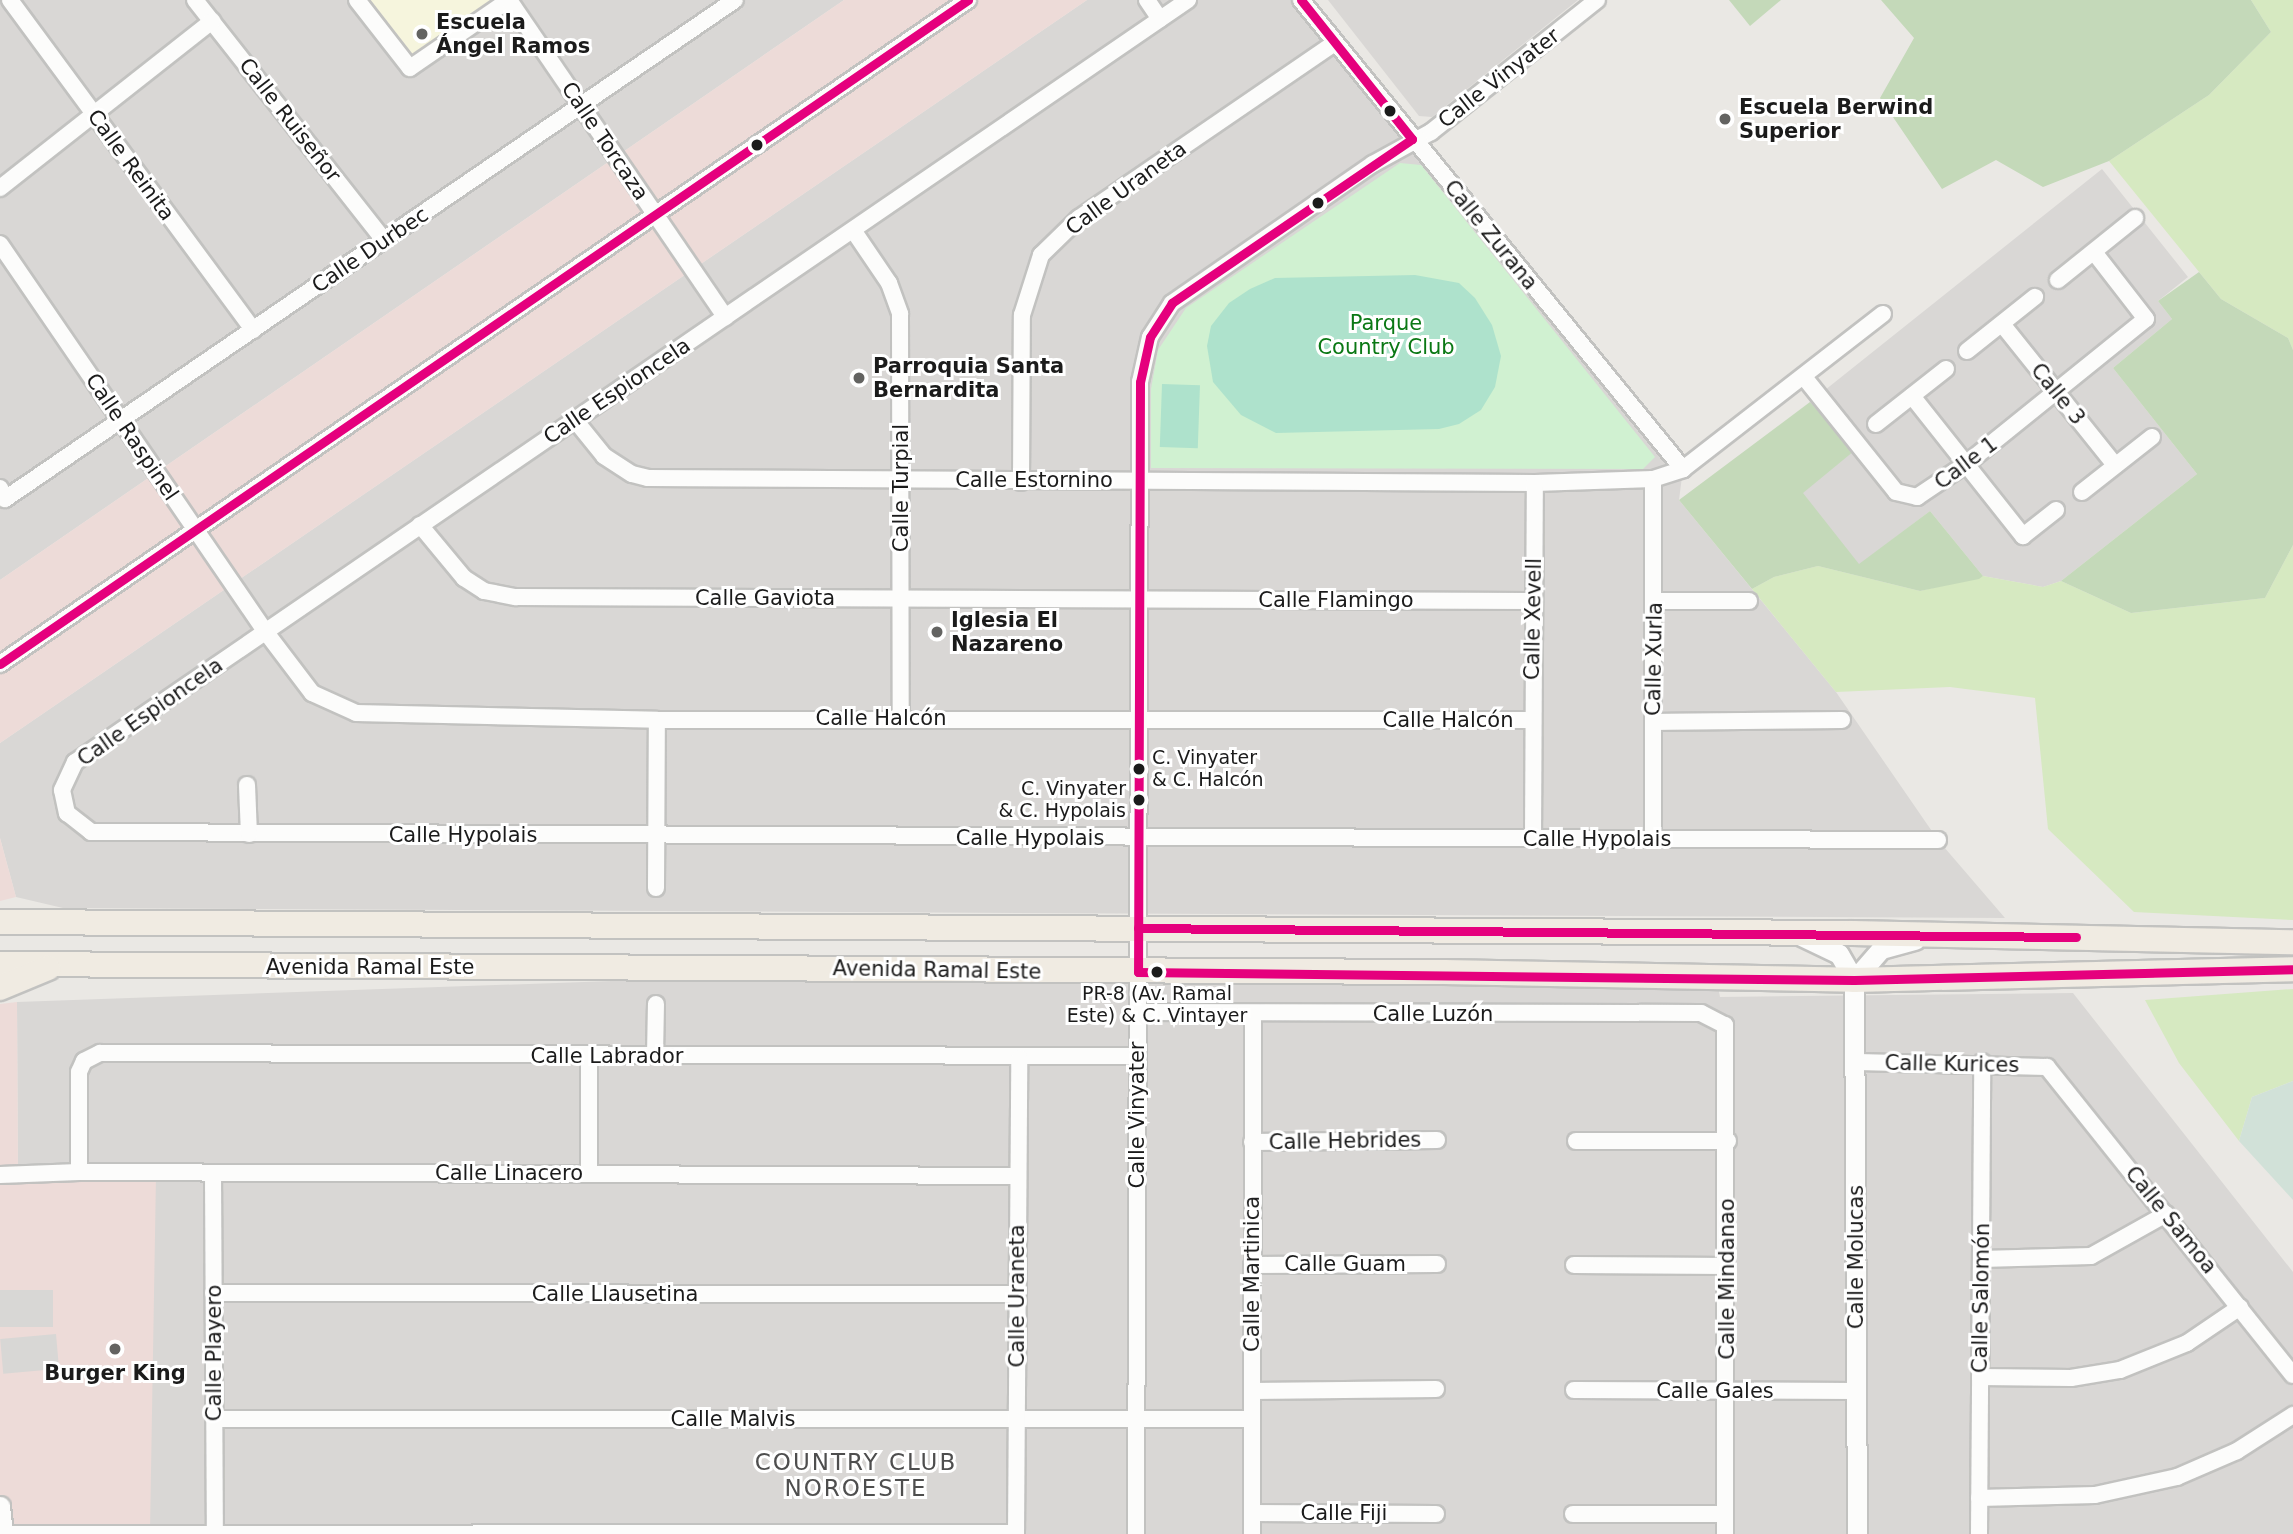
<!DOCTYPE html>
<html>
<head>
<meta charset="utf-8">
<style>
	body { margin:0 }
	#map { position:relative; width:2293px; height:1534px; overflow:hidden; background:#eae8e4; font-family:"DejaVu Sans",sans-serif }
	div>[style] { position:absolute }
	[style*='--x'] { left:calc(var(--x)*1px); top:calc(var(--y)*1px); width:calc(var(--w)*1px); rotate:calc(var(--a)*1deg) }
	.residential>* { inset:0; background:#d9d7d5 }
	.commercial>* { inset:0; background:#eddbd8 }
	.education>* { inset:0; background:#f6f5dd }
	.religious>* { inset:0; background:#d8d7d5; transform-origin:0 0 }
	.grass>* { inset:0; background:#d6e9c1 }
	.forest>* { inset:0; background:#c4d9b9 }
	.wetland>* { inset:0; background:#d1e1d8 }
	.park>* { inset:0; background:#d0f1d1 }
	.pitch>* { inset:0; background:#aee2cc; transform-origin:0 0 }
	.roads { filter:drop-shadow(2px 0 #c2c2c0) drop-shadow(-2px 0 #c2c2c0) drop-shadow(0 2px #c2c2c0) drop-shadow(0 -2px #c2c2c0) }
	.minor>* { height:16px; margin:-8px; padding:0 8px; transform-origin:8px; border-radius:8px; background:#fcfcfb }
	.tertiary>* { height:19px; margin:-9.5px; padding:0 9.5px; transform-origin:9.5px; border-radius:9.5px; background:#fcfcfb }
	.primary>* { height:24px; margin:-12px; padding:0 12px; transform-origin:12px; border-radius:12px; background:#f0ebe2 }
	.bus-1>* { height:9px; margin:-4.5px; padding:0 4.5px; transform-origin:4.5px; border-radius:4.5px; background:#e5007d }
	.dots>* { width:19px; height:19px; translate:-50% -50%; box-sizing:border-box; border:4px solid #fff; border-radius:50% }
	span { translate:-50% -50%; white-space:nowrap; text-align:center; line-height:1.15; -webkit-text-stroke:6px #fff; paint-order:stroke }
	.bus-label { font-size:19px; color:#1b1b1b }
	.left { translate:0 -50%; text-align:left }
	.right { translate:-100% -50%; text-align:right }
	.poi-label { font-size:21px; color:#1b1b1b; font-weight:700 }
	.street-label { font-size:21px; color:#1b1b1b }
	.park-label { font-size:21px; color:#0a7814 }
	.neighbourhood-label { font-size:23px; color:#4e4e4e; letter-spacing:2px }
</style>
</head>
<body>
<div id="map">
	<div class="residential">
		<i style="clip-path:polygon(0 0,844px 0,0 580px)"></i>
		<i style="clip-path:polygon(1087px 0,1302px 0,1683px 469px,1679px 500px,1836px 692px,1938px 840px,2005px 918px,63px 908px,16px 897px,0 838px,0 743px)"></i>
		<i style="clip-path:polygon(1328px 0,1578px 0,1432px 117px,1419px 116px)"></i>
		<i style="clip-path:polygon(2102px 169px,2188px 277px,2158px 301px,2172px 319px,2113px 368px,2197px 474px,2061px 581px,2043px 587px,1983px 576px,1930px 511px,1859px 565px,1802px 493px,1853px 451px,1810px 402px)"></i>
		<i style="clip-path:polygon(667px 979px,1717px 982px,1720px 997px,2073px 993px,2293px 1272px,2293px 1534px,112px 1534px,18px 1180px,17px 1002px)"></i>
	</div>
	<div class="commercial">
		<i style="clip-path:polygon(844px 0,1087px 0,0 743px,0 580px)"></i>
		<i style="clip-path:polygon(0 838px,16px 897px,0 901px)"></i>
		<i style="clip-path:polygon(17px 1002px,18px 1180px,156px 1176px,150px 1531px,0 1534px,0 1004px)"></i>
	</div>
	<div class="education">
		<i style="clip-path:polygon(357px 0,510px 0,410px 68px)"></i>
	</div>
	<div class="religious">
		<i style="left:53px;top:1290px;width:37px;height:53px;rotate:90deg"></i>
		<i style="left:56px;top:1334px;width:35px;height:56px;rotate:85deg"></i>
	</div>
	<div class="grass">
		<i style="clip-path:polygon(2251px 0,2293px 0,2293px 350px,2288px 338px,2221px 299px,2109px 161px,2209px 95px,2271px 32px)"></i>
		<i style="clip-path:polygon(2293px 545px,2293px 920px,2134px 912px,2048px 829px,2035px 698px,1950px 687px,1836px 692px,1752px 589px,1774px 577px,1818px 566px,1920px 591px,1983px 576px,2043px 587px,2061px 581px,2131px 613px,2265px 598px)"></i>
		<i style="clip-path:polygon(2293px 989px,2293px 1081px,2252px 1097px,2239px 1141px,2179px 1063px,2145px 1000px)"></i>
	</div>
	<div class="forest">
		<i style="clip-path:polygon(1729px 0,1781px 0,1750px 26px)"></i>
		<i style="clip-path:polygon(1881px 0,2251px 0,2271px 32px,2209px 95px,2109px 161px,2043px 187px,1996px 160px,1942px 189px,1880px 98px,1914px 38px)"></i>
		<i style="clip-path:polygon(2199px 272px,2221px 299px,2288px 338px,2293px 350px,2293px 545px,2265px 598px,2131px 613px,2061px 581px,2197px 474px,2113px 368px,2172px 319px,2158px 301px)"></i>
		<i style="clip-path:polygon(1810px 402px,1854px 451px,1803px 493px,1859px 564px,1930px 511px,1983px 576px,1979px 579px,1920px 591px,1818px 566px,1774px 577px,1752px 589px,1679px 500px)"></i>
	</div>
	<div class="wetland">
		<i style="clip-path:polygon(2293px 1081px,2293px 1200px,2239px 1141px,2252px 1097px)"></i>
	</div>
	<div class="park">
		<i style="clip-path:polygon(1400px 163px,1421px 165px,1655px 457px,1643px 469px,1151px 468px,1151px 389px,1158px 350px,1186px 308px)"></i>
	</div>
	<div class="pitch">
		<i style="clip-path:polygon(1415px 275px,1459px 283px,1475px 298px,1492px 325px,1501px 356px,1495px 387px,1481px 410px,1459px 424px,1439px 429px,1276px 433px,1241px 415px,1213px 382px,1207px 346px,1211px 326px,1229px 303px,1250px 289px,1275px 278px)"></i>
		<i style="left:1162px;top:384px;width:38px;height:63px;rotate:2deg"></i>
	</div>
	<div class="roads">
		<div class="minor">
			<i style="--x:10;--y:0;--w:410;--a:53.6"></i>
			<i style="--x:195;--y:0;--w:305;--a:51.8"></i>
			<i style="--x:357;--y:0;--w:86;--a:52.1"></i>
			<i style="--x:410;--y:68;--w:120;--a:-34.5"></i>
			<i style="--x:509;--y:0;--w:384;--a:55.7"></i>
			<i style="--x:1147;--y:0;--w:23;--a:56"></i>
			<i style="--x:1188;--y:0;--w:1349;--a:145.6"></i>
			<i style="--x:75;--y:762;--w:31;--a:115"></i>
			<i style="--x:62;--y:790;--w:24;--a:78"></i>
			<i style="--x:67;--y:813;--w:31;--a:38"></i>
			<i style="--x:91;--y:832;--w:1847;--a:0.25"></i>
			<i style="--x:1301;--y:0;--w:605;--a:50.84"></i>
			<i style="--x:0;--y:188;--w:270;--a:-38.2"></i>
			<i style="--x:853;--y:230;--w:64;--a:55.8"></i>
			<i style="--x:889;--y:283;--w:33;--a:70"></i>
			<i style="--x:900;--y:314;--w:403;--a:89.9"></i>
			<i style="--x:0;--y:244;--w:469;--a:55.6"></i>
			<i style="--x:265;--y:631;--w:78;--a:52.8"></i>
			<i style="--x:312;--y:693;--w:48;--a:24.4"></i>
			<i style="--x:356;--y:713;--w:301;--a:1.3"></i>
			<i style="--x:657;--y:720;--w:875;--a:0"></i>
			<i style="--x:2058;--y:280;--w:99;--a:-38.8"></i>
			<i style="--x:2002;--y:324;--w:181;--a:51.3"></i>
			<i style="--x:1967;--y:351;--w:87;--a:-38.5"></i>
			<i style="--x:1804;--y:377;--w:147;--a:51.3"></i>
			<i style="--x:1896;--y:492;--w:22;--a:13"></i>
			<i style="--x:1917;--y:497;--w:59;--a:-34"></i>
			<i style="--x:1966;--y:464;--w:231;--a:-38.9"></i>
			<i style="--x:2146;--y:319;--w:85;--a:-127.8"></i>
			<i style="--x:1912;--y:396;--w:179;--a:51.6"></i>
			<i style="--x:2023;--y:536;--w:42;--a:-38.2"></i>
			<i style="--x:575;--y:420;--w:46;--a:51.1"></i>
			<i style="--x:604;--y:456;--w:33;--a:33"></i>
			<i style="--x:632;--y:474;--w:16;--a:14"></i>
			<i style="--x:648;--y:478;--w:887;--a:0.32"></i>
			<i style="--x:1535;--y:483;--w:118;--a:-1.9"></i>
			<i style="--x:1653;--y:479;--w:32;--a:-18"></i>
			<i style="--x:1683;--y:469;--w:253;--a:-37.8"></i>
			<i style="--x:1876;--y:424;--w:89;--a:-38.2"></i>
			<i style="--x:1021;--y:482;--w:167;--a:-89.7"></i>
			<i style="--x:1022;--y:315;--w:63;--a:-72.4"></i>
			<i style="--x:1041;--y:255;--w:53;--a:-44.2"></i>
			<i style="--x:1079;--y:218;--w:310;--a:-34.4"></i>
			<i style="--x:0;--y:488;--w:12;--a:66"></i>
			<i style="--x:5;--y:499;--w:884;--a:-34.36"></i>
			<i style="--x:2082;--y:492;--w:89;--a:-38.2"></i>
			<i style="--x:420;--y:525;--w:69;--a:50.3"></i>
			<i style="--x:464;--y:578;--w:24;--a:33"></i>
			<i style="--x:484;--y:591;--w:33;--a:11"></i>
			<i style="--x:516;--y:597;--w:1018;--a:0.23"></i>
			<i style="--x:1655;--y:601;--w:94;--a:0"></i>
			<i style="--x:0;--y:664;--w:1174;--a:-34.45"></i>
			<i style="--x:1653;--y:722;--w:189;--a:-0.6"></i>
			<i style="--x:247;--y:785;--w:49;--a:87.7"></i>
			<i style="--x:1533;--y:839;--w:356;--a:-89.7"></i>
			<i style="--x:1653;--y:839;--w:360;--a:-90"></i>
			<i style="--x:656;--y:888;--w:168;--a:-89.7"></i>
			<i style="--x:1137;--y:1012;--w:564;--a:0.1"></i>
			<i style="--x:1701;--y:1013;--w:27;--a:27"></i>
			<i style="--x:1725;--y:1025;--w:509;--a:90"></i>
			<i style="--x:655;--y:1055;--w:51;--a:-88.9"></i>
			<i style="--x:589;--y:1056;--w:117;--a:90"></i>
			<i style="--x:1857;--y:1062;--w:190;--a:1.5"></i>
			<i style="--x:2047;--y:1067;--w:394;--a:51.4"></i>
			<i style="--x:1576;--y:1141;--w:152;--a:0"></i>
			<i style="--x:1252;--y:1142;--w:185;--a:-0.6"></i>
			<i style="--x:79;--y:1172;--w:100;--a:-90"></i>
			<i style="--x:79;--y:1072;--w:12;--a:-66"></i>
			<i style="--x:84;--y:1061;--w:18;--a:-27"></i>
			<i style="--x:100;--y:1053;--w:1037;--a:0.17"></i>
			<i style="--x:213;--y:1173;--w:361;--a:89.7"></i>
			<i style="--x:0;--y:1175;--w:79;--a:-2.2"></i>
			<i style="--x:79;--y:1172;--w:939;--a:0.24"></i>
			<i style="--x:1981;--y:1259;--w:110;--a:-1.6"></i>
			<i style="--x:2091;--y:1256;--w:86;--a:-29.2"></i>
			<i style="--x:1252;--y:1265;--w:185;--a:-0.3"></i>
			<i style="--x:1574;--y:1265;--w:153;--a:0.4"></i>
			<i style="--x:213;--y:1293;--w:804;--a:0.07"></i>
			<i style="--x:1980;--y:1377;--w:91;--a:0.6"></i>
			<i style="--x:2071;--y:1378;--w:50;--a:-9.3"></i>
			<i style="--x:2120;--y:1370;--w:72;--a:-21.9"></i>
			<i style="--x:2187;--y:1343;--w:64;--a:-34.2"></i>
			<i style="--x:1574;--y:1390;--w:281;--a:0.2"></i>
			<i style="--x:1252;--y:1391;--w:184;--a:-0.6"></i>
			<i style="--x:214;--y:1419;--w:1038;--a:0"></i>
			<i style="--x:1979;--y:1498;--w:116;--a:-1.5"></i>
			<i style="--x:2095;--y:1495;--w:84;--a:-12.4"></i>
			<i style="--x:2177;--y:1477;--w:65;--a:-23.4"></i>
			<i style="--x:2237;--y:1451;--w:67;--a:-32.7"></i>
			<i style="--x:1252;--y:1513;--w:184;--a:0.3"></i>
			<i style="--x:1573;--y:1514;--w:152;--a:0"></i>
			<i style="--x:0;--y:1534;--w:1016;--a:-0.06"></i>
			<i style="--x:1016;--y:1534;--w:476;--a:-89.6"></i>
			<i style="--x:1136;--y:1534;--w:1152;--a:-89.8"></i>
			<i style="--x:1140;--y:382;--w:46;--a:-77.5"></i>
			<i style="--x:1150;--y:337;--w:40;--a:-57.1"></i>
			<i style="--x:1172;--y:303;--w:244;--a:-34.7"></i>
			<i style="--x:1373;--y:164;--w:66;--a:-28.9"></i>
			<i style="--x:1431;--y:132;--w:212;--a:-38.5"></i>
			<i style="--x:1252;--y:1534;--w:520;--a:-89.89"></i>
			<i style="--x:1979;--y:1534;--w:472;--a:-89.6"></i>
		</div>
		<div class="tertiary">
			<i style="--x:1799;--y:935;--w:44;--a:25.4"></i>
			<i style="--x:1839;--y:954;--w:30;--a:60"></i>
			<i style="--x:1854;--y:980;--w:554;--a:89.69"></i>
			<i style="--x:1854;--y:980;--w:41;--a:-48.9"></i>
			<i style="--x:1881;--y:949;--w:35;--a:-15"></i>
			<i style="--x:0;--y:1506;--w:28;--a:84"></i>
		</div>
		<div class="primary">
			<i style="--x:0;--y:922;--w:1853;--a:0.34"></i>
			<i style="--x:1853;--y:933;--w:440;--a:1.2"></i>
			<i style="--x:0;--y:964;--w:1444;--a:0.32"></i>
			<i style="--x:1444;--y:972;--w:410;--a:1.1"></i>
			<i style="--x:1854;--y:980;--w:439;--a:-1.4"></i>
			<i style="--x:0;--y:988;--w:52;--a:-22.6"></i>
		</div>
	</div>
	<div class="bus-1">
		<i style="--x:1301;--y:0;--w:178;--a:51.4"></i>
		<i style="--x:1412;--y:139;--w:291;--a:145.7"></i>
		<i style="--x:1172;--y:303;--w:40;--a:122.9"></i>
		<i style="--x:1150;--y:337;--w:46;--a:102.5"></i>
		<i style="--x:1140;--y:382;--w:590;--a:90.19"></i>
		<i style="--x:1138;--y:972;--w:716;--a:0.64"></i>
		<i style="--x:1854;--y:980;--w:439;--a:-1.4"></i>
		<i style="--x:0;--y:664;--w:1174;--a:-34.45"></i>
		<i style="--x:1138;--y:928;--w:938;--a:0.55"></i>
	</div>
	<div class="dots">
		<i style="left:422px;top:34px;background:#636361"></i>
		<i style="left:1390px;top:111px;background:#1b1b1b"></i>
		<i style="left:1725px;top:119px;background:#636361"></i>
		<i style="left:757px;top:145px;background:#1b1b1b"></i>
		<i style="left:1318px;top:203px;background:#1b1b1b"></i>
		<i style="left:859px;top:378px;background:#636361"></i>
		<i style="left:937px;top:632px;background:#636361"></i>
		<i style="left:1139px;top:769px;background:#1b1b1b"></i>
		<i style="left:1139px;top:800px;background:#1b1b1b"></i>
		<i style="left:1157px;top:972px;background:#1b1b1b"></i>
		<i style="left:115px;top:1349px;background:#636361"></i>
	</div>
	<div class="bus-label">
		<span class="left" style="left:1152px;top:769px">C. Vinyater<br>&amp; C. Halcón</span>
		<span class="right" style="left:1126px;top:800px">C. Vinyater<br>&amp; C. Hypolais</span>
		<span style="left:1157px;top:1005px">PR-8 (Av. Ramal<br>Este) &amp; C. Vintayer</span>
	</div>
	<div class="poi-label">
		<span class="left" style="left:436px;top:34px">Escuela<br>Ángel Ramos</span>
		<span class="left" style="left:1739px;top:119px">Escuela Berwind<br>Superior</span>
		<span class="left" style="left:873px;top:378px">Parroquia Santa<br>Bernardita</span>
		<span class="left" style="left:951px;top:632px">Iglesia El<br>Nazareno</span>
		<span style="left:115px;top:1373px">Burger King</span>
	</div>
	<div class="street-label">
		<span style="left:1499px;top:78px;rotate:-38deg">Calle Vinyater</span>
		<span style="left:290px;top:120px;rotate:52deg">Calle Ruiseñor</span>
		<span style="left:605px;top:141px;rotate:56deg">Calle Torcaza</span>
		<span style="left:131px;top:165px;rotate:54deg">Calle Reinita</span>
		<span style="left:1126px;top:188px;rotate:-36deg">Calle Uraneta</span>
		<span style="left:1491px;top:235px;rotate:51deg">Calle Zurana</span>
		<span style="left:370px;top:250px;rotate:-34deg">Calle Durbec</span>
		<span style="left:617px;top:391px;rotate:-34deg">Calle Espioncela</span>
		<span style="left:2058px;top:394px;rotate:51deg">Calle 3</span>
		<span style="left:132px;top:437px;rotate:56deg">Calle Raspinel</span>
		<span style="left:1966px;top:463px;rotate:-37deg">Calle 1</span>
		<span style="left:1034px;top:480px">Calle Estornino</span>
		<span style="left:901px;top:488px;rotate:-90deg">Calle Turpial</span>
		<span style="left:765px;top:598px">Calle Gaviota</span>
		<span style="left:1336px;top:600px">Calle Flamingo</span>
		<span style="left:1533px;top:619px;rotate:-89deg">Calle Xevell</span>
		<span style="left:1654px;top:659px;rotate:-89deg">Calle Xurla</span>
		<span style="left:150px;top:712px;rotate:-35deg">Calle Espioncela</span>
		<span style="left:881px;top:718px">Calle Halcón</span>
		<span style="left:1448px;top:720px">Calle Halcón</span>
		<span style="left:463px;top:835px">Calle Hypolais</span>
		<span style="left:1030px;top:838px">Calle Hypolais</span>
		<span style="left:1597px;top:839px">Calle Hypolais</span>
		<span style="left:370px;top:967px">Avenida Ramal Este</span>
		<span style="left:937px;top:970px;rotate:1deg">Avenida Ramal Este</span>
		<span style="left:1433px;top:1014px">Calle Luzón</span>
		<span style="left:607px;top:1056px">Calle Labrador</span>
		<span style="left:1952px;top:1064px;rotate:1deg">Calle Kurices</span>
		<span style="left:1137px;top:1115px;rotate:-90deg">Calle Vinyater</span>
		<span style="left:1345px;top:1141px;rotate:-1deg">Calle Hebrides</span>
		<span style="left:509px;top:1173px">Calle Linacero</span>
		<span style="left:2171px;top:1220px;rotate:51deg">Calle Samoa</span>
		<span style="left:1856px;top:1257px;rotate:-90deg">Calle Molucas</span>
		<span style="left:1345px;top:1264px">Calle Guam</span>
		<span style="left:1252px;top:1274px;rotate:-90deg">Calle Martinica</span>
		<span style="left:1727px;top:1279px;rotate:-90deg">Calle Mindanao</span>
		<span style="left:615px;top:1294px">Calle Llausetina</span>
		<span style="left:1017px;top:1296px;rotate:-90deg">Calle Uraneta</span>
		<span style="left:1981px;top:1298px;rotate:-89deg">Calle Salomón</span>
		<span style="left:214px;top:1353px;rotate:-90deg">Calle Playero</span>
		<span style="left:1715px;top:1391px">Calle Gales</span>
		<span style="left:733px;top:1419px">Calle Malvis</span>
		<span style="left:1344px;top:1513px">Calle Fiji</span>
	</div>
	<div class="park-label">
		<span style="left:1386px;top:335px">Parque<br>Country Club</span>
	</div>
	<div class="neighbourhood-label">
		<span style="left:856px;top:1475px">COUNTRY CLUB<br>NOROESTE</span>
	</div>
</div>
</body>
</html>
